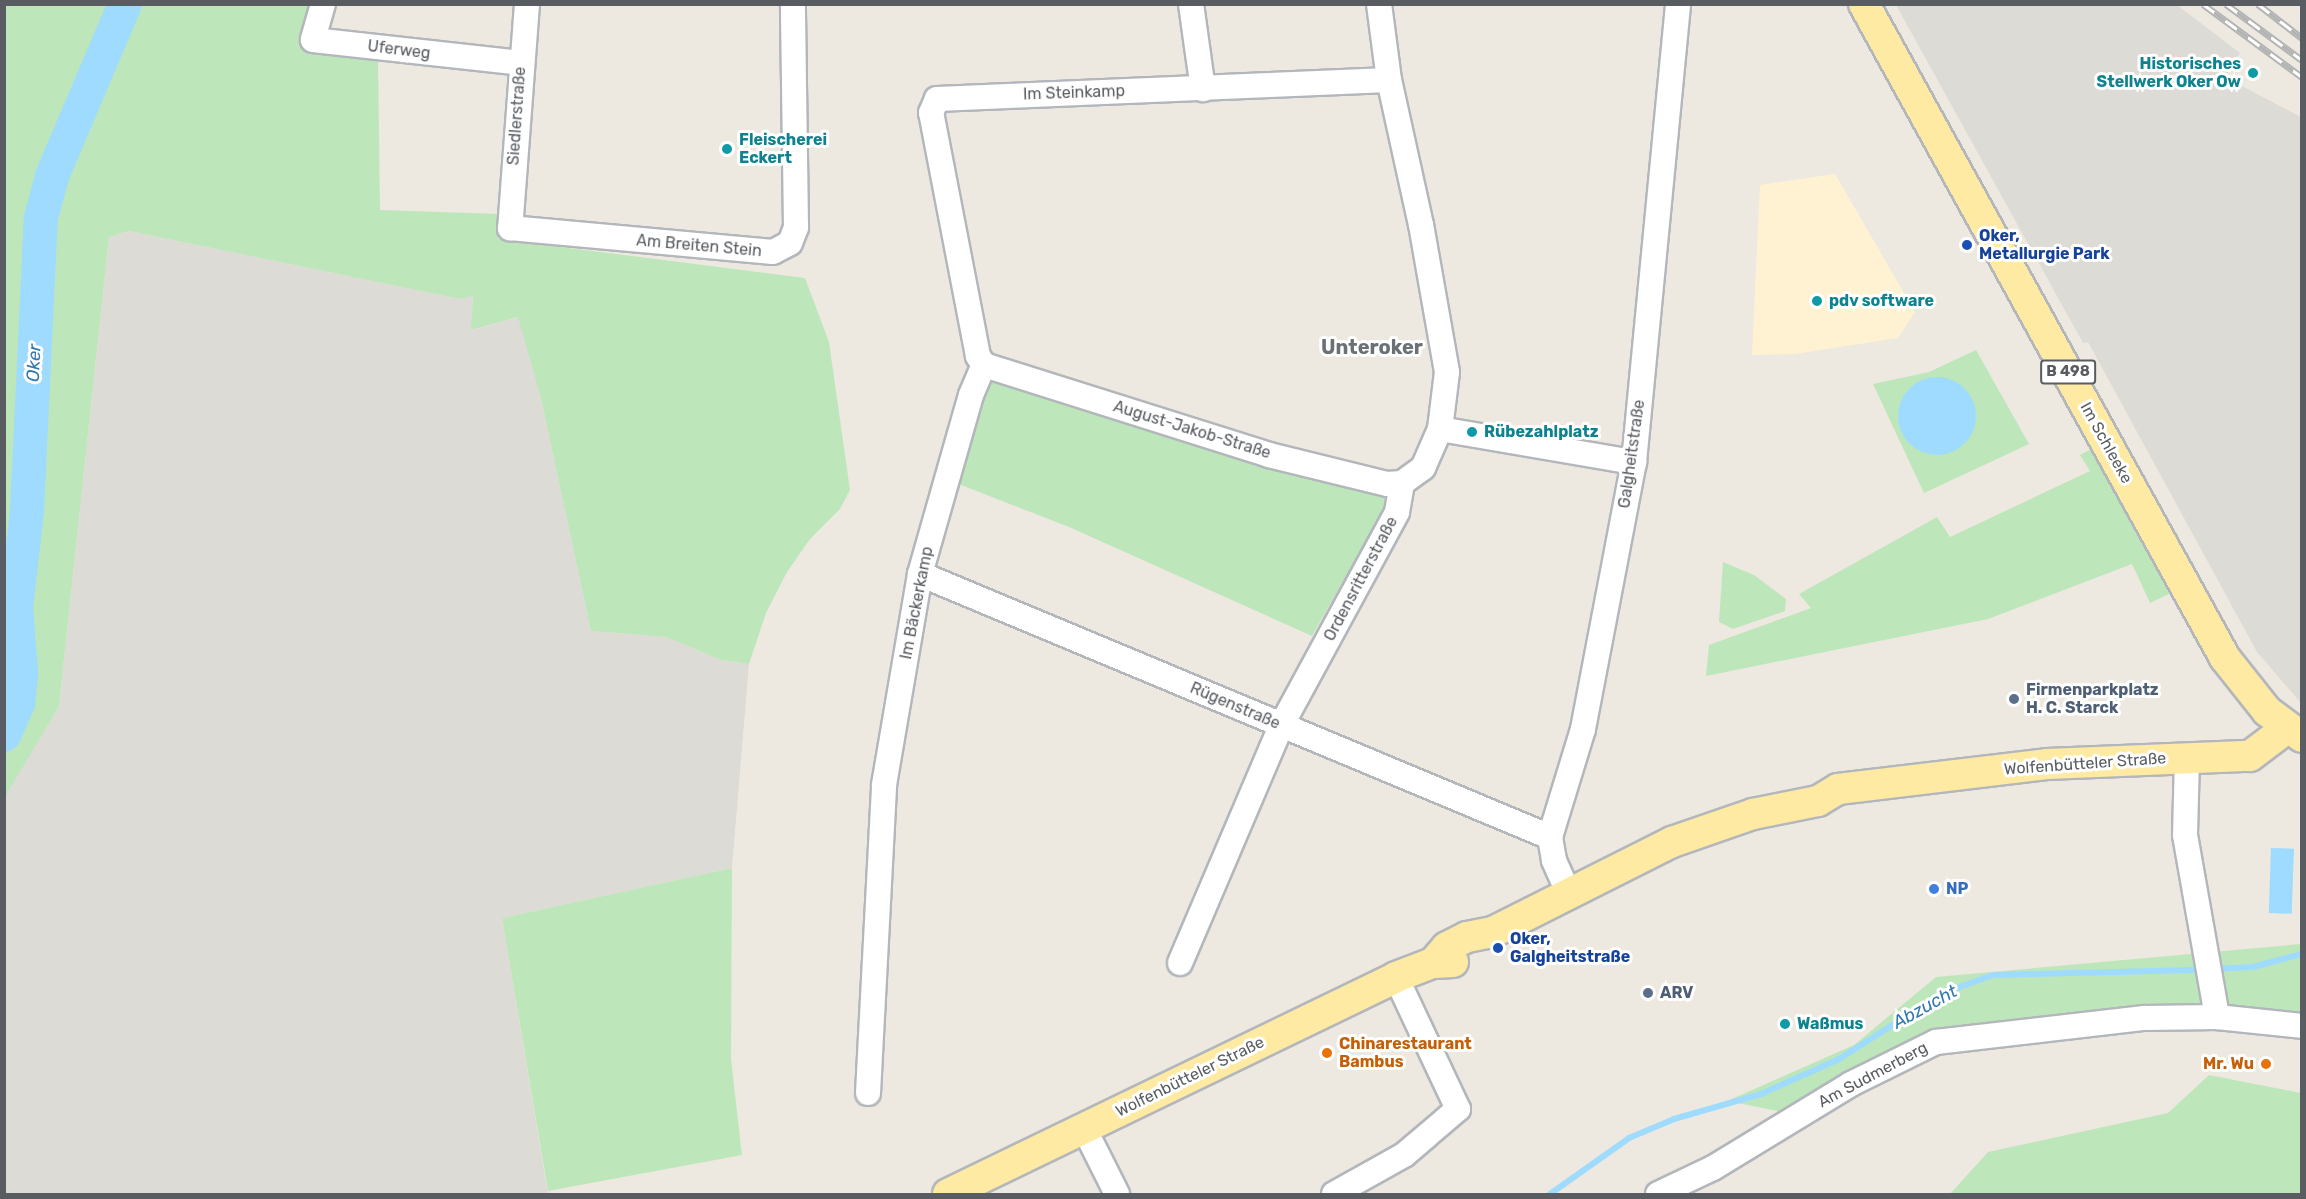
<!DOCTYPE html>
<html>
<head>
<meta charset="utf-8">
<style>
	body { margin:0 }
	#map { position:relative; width:2306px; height:1199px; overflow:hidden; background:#ede9e0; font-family:Rubik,sans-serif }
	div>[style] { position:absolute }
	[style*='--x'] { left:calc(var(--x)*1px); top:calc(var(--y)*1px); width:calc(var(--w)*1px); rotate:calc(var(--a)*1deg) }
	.commercial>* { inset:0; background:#fff2d3 }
	.industrial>* { inset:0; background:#dddbd5 }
	.green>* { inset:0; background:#bde7ba }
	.water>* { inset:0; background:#9edbff; transform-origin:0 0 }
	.round { border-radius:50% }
	.stream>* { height:6px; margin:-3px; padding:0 3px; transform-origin:3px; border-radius:3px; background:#9edbff }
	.river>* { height:34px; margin:-17px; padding:0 17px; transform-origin:17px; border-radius:17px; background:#9edbff }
	.roads { filter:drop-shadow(2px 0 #b3b7bc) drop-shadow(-2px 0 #b3b7bc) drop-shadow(0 2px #b3b7bc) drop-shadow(0 -2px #b3b7bc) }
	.minor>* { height:24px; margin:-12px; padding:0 12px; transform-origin:12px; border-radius:12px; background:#fff }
	.major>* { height:30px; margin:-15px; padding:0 15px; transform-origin:15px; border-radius:15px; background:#ffeaa3 }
	.rail>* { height:7px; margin-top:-3.5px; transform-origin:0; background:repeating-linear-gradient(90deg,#fff 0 14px,#b2b3b3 0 28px); box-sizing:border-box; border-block:2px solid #b2b3b3 }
	.dots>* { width:16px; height:16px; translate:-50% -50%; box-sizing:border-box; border:3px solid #fff; border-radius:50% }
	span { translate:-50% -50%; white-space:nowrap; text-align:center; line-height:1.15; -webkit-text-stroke:6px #fff; paint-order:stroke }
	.shield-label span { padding:2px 4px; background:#fff; border:2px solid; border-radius:4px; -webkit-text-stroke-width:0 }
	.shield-label { font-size:15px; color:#595d62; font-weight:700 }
	.street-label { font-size:16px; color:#595d62 }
	.culture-label { font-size:16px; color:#0d838f; font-weight:700 }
	.right { translate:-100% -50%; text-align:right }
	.left { translate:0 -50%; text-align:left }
	.transit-label { font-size:16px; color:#164399; font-weight:700 }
	.service-label { font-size:16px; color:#4e5e75; font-weight:700 }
	.shop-label { font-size:16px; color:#366cbe; font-weight:700 }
	.food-label { font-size:16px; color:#c56008; font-weight:700 }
	.water-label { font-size:18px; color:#3378ae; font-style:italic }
	.quarter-label { font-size:20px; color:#6a7074; font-weight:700 }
	.frame { position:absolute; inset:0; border:6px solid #595d62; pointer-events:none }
</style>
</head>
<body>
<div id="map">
	<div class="commercial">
		<i style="clip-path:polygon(1835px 174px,1915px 312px,1898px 338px,1795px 354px,1752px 355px,1760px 185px)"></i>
	</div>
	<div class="industrial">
		<i style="clip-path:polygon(1896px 5px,2177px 5px,2240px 53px,2225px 77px,2301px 117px,2301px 703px,2257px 652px,2088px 342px,2083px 343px)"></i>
		<i style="clip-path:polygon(129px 231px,460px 299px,473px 295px,472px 330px,519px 317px,541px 399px,591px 631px,666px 637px,721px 660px,749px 664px,732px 868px,502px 918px,548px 1194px,5px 1194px,4px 797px,59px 706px,109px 237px)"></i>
	</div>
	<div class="green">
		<i style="clip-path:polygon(4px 5px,317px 5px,305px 47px,378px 59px,380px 210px,501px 214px,498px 239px,805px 278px,829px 342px,850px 490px,840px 509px,810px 539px,787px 572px,766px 613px,749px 664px,721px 660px,666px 637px,591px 631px,541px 399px,518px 317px,471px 330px,473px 296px,460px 299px,129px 231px,109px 237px,59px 706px,5px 797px)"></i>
		<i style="clip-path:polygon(1976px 350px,2029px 444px,1924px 493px,1873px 384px,1929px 372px)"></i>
		<i style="clip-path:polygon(986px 380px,1268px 464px,1383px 493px,1388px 502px,1312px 636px,1069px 527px,956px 483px)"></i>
		<i style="clip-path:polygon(2091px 449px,2171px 593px,2150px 603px,2132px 564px,1988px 619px,1706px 676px,1709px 645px,1811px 608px,1799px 594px,1937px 517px,1950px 537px,2090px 471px,2080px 455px)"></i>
		<i style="clip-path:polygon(1723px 562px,1754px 575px,1786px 599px,1785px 611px,1733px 629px,1719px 622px)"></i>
		<i style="clip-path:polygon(732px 868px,731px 1059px,742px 1155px,548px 1191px,502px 918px)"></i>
		<i style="clip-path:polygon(2301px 944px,2301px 1018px,2132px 1007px,1923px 1033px,1788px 1113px,1727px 1101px,1854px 1045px,1936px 977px)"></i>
		<i style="clip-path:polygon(2209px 1075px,2301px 1093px,2301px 1194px,1950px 1194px,1988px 1152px,2168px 1113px)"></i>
	</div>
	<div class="water">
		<i class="round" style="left:1898px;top:377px;width:78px;height:78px"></i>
		<i style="left:2271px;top:848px;width:23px;height:65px;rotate:2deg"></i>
	</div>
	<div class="stream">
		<i style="--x:2214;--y:969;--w:39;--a:-3"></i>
		<i style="--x:2253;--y:967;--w:51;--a:-14.9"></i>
		<i style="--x:1550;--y:1194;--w:97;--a:-35.3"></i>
		<i style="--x:1629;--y:1138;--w:49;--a:-22.9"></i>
		<i style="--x:1674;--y:1119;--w:91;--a:-16"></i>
		<i style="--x:1761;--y:1094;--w:85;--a:-24.2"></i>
		<i style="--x:1839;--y:1059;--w:123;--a:-32.4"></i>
		<i style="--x:1943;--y:993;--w:53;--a:-19.8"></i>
		<i style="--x:1993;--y:975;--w:211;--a:-1.4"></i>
	</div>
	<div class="river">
		<i style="--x:4;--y:735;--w:34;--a:-66"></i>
		<i style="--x:18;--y:704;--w:31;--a:-84"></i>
		<i style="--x:21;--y:673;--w:66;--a:-94.3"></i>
		<i style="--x:16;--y:607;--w:97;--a:-83.5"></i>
		<i style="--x:27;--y:511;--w:293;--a:-87.3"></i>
		<i style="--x:41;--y:218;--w:43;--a:-75.3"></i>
		<i style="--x:52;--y:176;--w:187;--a:-67"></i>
	</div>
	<div class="roads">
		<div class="minor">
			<i style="--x:323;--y:4;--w:37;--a:106"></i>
			<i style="--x:313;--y:40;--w:209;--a:6.3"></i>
			<i style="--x:527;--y:4;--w:225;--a:94.3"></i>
			<i style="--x:510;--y:228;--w:264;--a:5.2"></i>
			<i style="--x:773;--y:252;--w:19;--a:-28"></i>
			<i style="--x:790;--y:243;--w:17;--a:-69"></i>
			<i style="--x:796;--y:227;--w:223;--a:-90.8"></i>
			<i style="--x:1191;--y:4;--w:86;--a:82"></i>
			<i style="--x:984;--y:365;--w:11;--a:-124"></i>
			<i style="--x:978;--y:356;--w:248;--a:-100.9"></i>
			<i style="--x:931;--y:113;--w:15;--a:-67"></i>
			<i style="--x:937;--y:99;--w:452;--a:-2.4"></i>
			<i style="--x:984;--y:365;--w:299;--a:17.5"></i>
			<i style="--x:1269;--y:455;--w:122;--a:13.8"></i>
			<i style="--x:1387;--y:484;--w:15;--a:-4"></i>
			<i style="--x:1440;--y:429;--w:197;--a:9.7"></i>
			<i style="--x:920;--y:574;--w:683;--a:22.66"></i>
			<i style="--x:2187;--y:758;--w:77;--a:91.5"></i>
			<i style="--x:2185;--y:835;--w:185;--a:80"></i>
			<i style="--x:2217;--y:1017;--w:85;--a:6"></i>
			<i style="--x:1568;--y:892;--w:35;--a:-114"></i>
			<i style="--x:1554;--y:860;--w:23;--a:-100"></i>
			<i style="--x:1550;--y:837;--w:113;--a:-73"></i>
			<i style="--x:1583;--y:729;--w:272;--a:-79.2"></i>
			<i style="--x:1634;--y:462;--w:460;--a:-84.5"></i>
			<i style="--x:1180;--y:963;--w:258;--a:-66.9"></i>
			<i style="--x:1281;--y:726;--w:243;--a:-61.5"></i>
			<i style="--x:1397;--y:512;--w:29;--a:-80"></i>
			<i style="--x:1402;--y:483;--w:26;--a:-36"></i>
			<i style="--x:1423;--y:468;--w:43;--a:-66.4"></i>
			<i style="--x:1440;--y:429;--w:57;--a:-83"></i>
			<i style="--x:1447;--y:372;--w:149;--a:-100"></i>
			<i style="--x:1421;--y:225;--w:148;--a:-102.4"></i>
			<i style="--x:1389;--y:80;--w:77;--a:-97.5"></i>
			<i style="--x:868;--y:1093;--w:308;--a:-87"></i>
			<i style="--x:884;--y:785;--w:214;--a:-80.3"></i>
			<i style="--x:920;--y:574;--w:186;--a:-74.1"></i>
			<i style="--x:971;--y:395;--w:33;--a:-67"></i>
			<i style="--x:1084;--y:1128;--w:74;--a:63.4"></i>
			<i style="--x:1334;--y:1194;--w:80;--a:-29.1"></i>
			<i style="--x:1404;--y:1155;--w:71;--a:-40.4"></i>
			<i style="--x:1458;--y:1109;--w:146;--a:-115.2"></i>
			<i style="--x:1658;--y:1194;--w:61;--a:-25.3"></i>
			<i style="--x:1713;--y:1168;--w:162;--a:-31.3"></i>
			<i style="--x:1851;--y:1084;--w:95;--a:-26.3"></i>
			<i style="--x:1936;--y:1042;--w:210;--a:-6.6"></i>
			<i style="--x:2145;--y:1018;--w:72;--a:-0.8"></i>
		</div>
		<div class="major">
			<i style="--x:1864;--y:4;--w:747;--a:61.1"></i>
			<i style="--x:2225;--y:658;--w:68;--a:51.6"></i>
			<i style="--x:2267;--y:711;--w:44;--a:36.6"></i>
			<i style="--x:1433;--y:963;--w:21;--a:-49"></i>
			<i style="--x:1447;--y:947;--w:22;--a:-27"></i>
			<i style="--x:1467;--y:937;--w:26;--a:-11"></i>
			<i style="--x:1493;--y:932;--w:200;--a:-26.7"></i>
			<i style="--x:1672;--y:842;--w:86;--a:-19.1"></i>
			<i style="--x:1753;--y:814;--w:66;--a:-11.3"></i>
			<i style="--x:1818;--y:801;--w:23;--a:-31"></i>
			<i style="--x:1838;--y:789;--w:210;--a:-6.8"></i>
			<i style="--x:2047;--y:764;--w:203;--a:-2.3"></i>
			<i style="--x:2250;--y:756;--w:46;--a:-37.1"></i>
			<i style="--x:948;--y:1194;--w:498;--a:-25.8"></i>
			<i style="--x:1396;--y:977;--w:40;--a:-21"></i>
			<i style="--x:1433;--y:963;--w:20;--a:-3"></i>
		</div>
	</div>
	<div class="rail">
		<i style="--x:2203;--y:4;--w:123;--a:36.4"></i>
		<i style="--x:2226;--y:4;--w:94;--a:36.4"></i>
		<i style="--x:2258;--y:4;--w:56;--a:37.7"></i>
	</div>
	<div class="dots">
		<i style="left:2253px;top:73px;background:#0f9aa8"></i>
		<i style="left:727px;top:149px;background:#0f9aa8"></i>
		<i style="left:1967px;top:245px;background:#1a4fb4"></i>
		<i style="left:1817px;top:301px;background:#0f9aa8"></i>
		<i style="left:1472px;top:432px;background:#0f9aa8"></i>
		<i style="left:2014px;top:699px;background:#5c6f8a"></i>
		<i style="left:1934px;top:889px;background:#3f7fe0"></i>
		<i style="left:1498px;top:948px;background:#1a4fb4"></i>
		<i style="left:1648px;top:993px;background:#5c6f8a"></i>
		<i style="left:1785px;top:1024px;background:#0f9aa8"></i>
		<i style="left:1327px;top:1053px;background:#e8710a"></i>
		<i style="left:2266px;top:1064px;background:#e8710a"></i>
	</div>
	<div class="shield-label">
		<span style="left:2068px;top:372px">B 498</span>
	</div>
	<div class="street-label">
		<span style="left:399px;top:50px;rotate:7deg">Uferweg</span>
		<span style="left:1074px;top:93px;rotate:-2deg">Im Steinkamp</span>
		<span style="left:517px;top:116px;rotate:-86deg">Siedlerstraße</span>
		<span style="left:699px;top:246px;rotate:5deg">Am Breiten Stein</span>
		<span style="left:1192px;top:430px;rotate:17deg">August-Jakob-Straße</span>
		<span style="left:2106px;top:443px;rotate:61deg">Im Schleeke</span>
		<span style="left:1632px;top:454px;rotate:-82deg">Galgheitstraße</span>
		<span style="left:1361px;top:579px;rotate:-62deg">Ordensritterstraße</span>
		<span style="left:917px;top:603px;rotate:-79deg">Im Bäckerkamp</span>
		<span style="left:1235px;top:706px;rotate:23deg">Rügenstraße</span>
		<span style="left:2085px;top:764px;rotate:-4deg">Wolfenbütteler Straße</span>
		<span style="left:1873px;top:1075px;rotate:-28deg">Am Sudmerberg</span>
		<span style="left:1190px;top:1077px;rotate:-26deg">Wolfenbütteler Straße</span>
	</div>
	<div class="culture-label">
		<span class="right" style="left:2241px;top:73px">Historisches<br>Stellwerk Oker Ow</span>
		<span class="left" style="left:739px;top:149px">Fleischerei<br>Eckert</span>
		<span class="left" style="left:1829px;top:301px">pdv software</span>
		<span class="left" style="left:1484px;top:432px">Rübezahlplatz</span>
		<span class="left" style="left:1797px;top:1024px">Waßmus</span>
	</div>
	<div class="transit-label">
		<span class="left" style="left:1979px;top:245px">Oker,<br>Metallurgie Park</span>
		<span class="left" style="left:1510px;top:948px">Oker,<br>Galgheitstraße</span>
	</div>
	<div class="service-label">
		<span class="left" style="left:2026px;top:699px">Firmenparkplatz<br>H. C. Starck</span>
		<span class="left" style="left:1660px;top:993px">ARV</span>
	</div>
	<div class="shop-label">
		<span class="left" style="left:1946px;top:889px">NP</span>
	</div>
	<div class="food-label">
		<span class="left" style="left:1339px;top:1053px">Chinarestaurant<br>Bambus</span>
		<span class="right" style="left:2254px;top:1064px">Mr. Wu</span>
	</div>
	<div class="water-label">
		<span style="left:34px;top:363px;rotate:-87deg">Oker</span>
		<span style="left:1925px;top:1007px;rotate:-29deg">Abzucht</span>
	</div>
	<div class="quarter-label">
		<span style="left:1372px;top:347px">Unteroker</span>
	</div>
	<div class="frame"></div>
</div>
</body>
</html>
